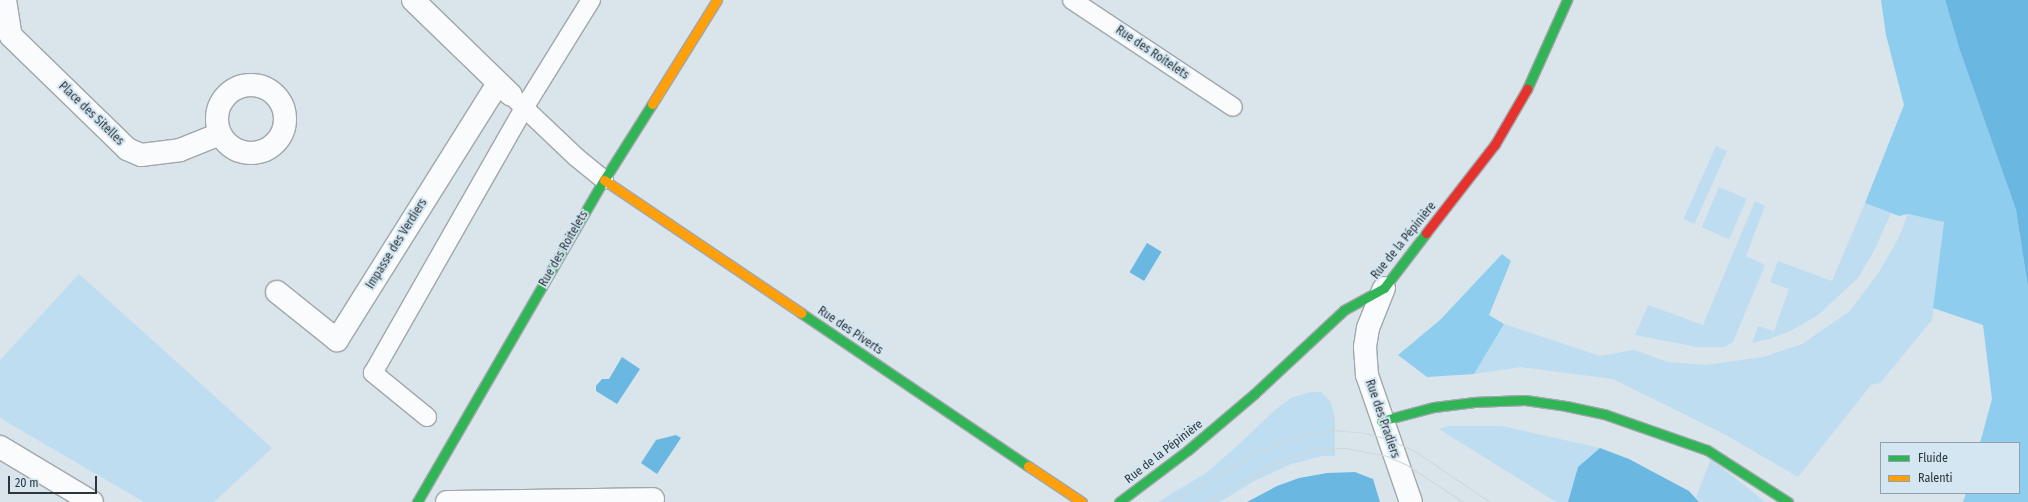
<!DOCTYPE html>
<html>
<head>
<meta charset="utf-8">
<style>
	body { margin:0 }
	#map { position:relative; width:2028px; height:502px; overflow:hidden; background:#dae5eb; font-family:"Fira Sans Condensed",sans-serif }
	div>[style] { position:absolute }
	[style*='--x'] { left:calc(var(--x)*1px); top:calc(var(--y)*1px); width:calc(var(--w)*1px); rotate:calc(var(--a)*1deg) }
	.green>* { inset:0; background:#beddf0; transform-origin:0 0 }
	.forest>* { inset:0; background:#8fcdef }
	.water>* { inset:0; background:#6ab8e1; transform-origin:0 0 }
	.roads { filter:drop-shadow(1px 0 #a0a7ac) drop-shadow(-1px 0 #a0a7ac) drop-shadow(0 1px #a0a7ac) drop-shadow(0 -1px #a0a7ac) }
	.lane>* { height:18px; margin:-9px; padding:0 9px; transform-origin:9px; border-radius:9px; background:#f9fbfc }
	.street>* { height:22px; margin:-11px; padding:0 11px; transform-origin:11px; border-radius:11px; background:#f9fbfc }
	.street>.ring { margin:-11px; padding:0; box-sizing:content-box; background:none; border:22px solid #f9fbfc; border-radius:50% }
	.fast>* { height:9px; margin:-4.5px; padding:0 4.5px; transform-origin:4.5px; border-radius:4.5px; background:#30b455 }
	.slow>* { height:9px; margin:-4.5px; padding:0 4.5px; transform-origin:4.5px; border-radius:4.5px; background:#ff9f0a }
	.jam>* { height:9px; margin:-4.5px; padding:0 4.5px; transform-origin:4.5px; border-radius:4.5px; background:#e5322d }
	.tram>* { height:1px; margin:-0.5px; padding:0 0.5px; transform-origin:0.5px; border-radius:0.5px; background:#d2d6d7 }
	span { translate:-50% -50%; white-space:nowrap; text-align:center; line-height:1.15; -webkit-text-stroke:4px #d3e6f2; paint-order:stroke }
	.street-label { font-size:12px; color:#2f363b }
	.legend { position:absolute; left:1880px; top:442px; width:140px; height:52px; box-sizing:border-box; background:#d3e6f2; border:1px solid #91a0a9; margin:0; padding:5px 7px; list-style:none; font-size:12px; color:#2f363b }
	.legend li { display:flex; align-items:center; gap:8px; height:20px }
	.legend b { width:20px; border:1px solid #91a0a9 }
	.scale { position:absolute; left:8px; top:476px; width:89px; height:18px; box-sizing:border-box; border:2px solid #2f363b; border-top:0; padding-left:5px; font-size:12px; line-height:14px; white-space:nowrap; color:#2f363b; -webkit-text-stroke:3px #d3e6f2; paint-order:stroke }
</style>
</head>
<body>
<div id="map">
	<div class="green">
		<i style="left:1716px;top:146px;width:12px;height:80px;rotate:24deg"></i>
		<i style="left:1719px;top:187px;width:30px;height:44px;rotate:23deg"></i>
		<i style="clip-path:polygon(1755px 201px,1765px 206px,1746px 256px,1765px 265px,1733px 342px,1725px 347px,1697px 347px,1635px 335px,1648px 305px,1703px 325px)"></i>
		<i style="clip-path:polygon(1865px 203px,1891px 213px,1874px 251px,1858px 278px,1818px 315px,1790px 331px,1769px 339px,1752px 343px,1758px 326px,1774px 331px,1789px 289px,1770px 282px,1778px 261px,1832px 281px)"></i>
		<i style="clip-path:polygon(1908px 214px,1944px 222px,1932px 320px,1880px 383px,1871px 385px,1798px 477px,1726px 435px,1613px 379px,1521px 367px,1474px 374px,1504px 324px,1600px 356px,1634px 350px,1668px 362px,1705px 365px,1763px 357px,1802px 344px,1850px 311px,1879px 272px,1899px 237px)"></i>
		<i style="clip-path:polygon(79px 274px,272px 448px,214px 502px,144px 502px,0 418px,0 360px)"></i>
		<i style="clip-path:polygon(1311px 392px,1321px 392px,1331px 402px,1335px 419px,1335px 456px,1322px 456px,1291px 464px,1254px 481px,1220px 502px,1158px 502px,1206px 473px,1235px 448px,1275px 410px,1291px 398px)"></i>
		<i style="clip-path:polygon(1448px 426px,1502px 426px,1600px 448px,1578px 467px,1568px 502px,1556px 502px,1439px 429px)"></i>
		<i style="clip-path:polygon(1711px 459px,1754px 493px,1766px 502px,1700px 502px,1696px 497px)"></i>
	</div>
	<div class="forest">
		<i style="clip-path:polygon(1881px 0,1945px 0,1959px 48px,2016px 210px,2028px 288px,2028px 502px,1963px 502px,1966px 493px,2019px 493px,2019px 443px,1980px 443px,1992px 399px,1983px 325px,1933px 308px,1944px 222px,1908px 214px,1899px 216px,1865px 203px,1904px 105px,1886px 35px)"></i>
		<i style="clip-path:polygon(1502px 254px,1511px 261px,1489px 315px,1504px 324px,1474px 374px,1427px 377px,1398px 355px,1440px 320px)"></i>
	</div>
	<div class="water">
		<i style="clip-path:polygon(1945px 0,2028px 0,2028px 288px,2016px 210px,1959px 48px)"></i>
		<i style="left:1147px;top:243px;width:17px;height:34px;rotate:31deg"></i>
		<i style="clip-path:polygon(622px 357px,640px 369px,617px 404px,596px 391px,596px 386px,602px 379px,609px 379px)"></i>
		<i style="clip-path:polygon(676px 435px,681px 438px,657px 474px,641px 463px,656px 440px)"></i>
		<i style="clip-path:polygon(1600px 448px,1629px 459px,1689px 491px,1699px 502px,1568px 502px,1578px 467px)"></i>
		<i style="clip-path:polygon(1355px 472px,1373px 479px,1380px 502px,1247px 502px,1277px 486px,1299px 478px,1327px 473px)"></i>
	</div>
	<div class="roads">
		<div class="lane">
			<i style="--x:1072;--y:0;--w:193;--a:33.6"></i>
			<i style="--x:516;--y:100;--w:83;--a:43.5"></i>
			<i style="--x:576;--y:157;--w:36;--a:39"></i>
			<i style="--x:427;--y:417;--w:70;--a:-140.8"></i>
			<i style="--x:373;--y:373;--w:305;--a:-60.3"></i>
			<i style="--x:524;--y:108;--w:127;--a:-58.2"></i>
		</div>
		<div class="street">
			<i style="--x:5;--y:0;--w:36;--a:81"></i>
			<i style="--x:11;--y:36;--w:162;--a:44.2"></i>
			<i style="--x:127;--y:149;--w:15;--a:23"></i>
			<i style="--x:141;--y:155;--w:39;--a:-7"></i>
			<i style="--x:180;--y:150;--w:43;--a:-21.8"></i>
			<i style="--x:413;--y:0;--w:136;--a:44.1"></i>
			<i class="ring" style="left:217px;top:85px;width:46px;height:46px"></i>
			<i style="--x:1384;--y:288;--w:43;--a:111.8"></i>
			<i style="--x:1368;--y:328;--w:19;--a:99"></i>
			<i style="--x:1365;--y:347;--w:28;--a:86"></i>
			<i style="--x:1367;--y:375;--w:134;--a:70.9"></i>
			<i style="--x:277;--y:292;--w:77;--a:38.7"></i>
			<i style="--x:337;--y:340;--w:303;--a:-57.9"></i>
			<i style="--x:0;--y:447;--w:107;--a:30.9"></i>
			<i style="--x:447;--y:502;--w:206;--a:-0.8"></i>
		</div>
		<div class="fast">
			<i style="--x:1527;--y:89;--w:98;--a:-65.8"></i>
			<i style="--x:801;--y:313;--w:274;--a:34"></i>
			<i style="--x:1381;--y:421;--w:55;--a:-14.8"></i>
			<i style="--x:1434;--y:407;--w:39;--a:-7"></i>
			<i style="--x:1473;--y:402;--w:52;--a:-2.2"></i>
			<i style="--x:1525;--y:400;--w:41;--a:8.3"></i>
			<i style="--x:1566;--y:406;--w:39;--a:12"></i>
			<i style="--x:1604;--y:414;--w:109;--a:19.3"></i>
			<i style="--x:1707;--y:450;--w:96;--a:32.7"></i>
			<i style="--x:417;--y:502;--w:372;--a:-59.9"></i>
			<i style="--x:604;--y:180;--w:90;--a:-57.7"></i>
			<i style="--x:1119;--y:502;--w:86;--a:-37"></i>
			<i style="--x:1188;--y:450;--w:87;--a:-40.3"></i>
			<i style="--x:1254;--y:394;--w:123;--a:-43"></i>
			<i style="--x:1344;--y:310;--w:46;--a:-28.8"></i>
			<i style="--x:1384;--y:288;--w:69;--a:-52.6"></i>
		</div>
		<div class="slow">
			<i style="--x:652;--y:104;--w:123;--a:-58"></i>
			<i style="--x:604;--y:180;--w:238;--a:34"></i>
			<i style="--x:1028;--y:466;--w:65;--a:33.7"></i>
		</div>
		<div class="jam">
			<i style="--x:1426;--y:233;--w:113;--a:-52.2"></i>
			<i style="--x:1495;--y:144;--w:64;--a:-59.8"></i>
		</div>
	</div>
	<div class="tram">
		<i style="--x:1172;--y:502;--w:96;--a:-30.6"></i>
		<i style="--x:1255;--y:453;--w:41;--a:-22.8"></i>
		<i style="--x:1293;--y:437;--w:40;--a:-10"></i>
		<i style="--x:1332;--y:430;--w:33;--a:5"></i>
		<i style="--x:1365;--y:433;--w:24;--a:15"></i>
		<i style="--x:1388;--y:439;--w:27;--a:24"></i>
		<i style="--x:1413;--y:450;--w:93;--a:34"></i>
		<i style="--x:1205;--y:502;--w:81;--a:-28.8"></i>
		<i style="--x:1276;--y:463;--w:27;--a:-22"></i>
		<i style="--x:1301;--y:453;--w:22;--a:-13"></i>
		<i style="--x:1322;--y:448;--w:23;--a:0"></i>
		<i style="--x:1345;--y:448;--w:43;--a:10.8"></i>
		<i style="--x:1387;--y:456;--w:22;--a:24"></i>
		<i style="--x:1407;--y:465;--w:67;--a:33.5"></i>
	</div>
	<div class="street-label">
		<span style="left:1152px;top:53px;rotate:34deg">Rue des Roitelets</span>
		<span style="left:91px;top:114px;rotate:44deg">Place des Sitelles</span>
		<span style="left:1404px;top:241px;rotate:-51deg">Rue de la Pépinière</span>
		<span style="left:397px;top:244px;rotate:-58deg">Impasse des Verdiers</span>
		<span style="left:564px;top:249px;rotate:-60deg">Rue des Roitelets</span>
		<span style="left:850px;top:331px;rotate:34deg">Rue des Piverts</span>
		<span style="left:1382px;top:419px;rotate:71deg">Rue des Pradiers</span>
		<span style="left:1164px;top:452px;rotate:-38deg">Rue de la Pépinière</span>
	</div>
	<ul class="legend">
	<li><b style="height:5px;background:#30b455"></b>Fluide</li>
	<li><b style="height:5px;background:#ff9f0a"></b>Ralenti</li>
	</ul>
	<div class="scale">20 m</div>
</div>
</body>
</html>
